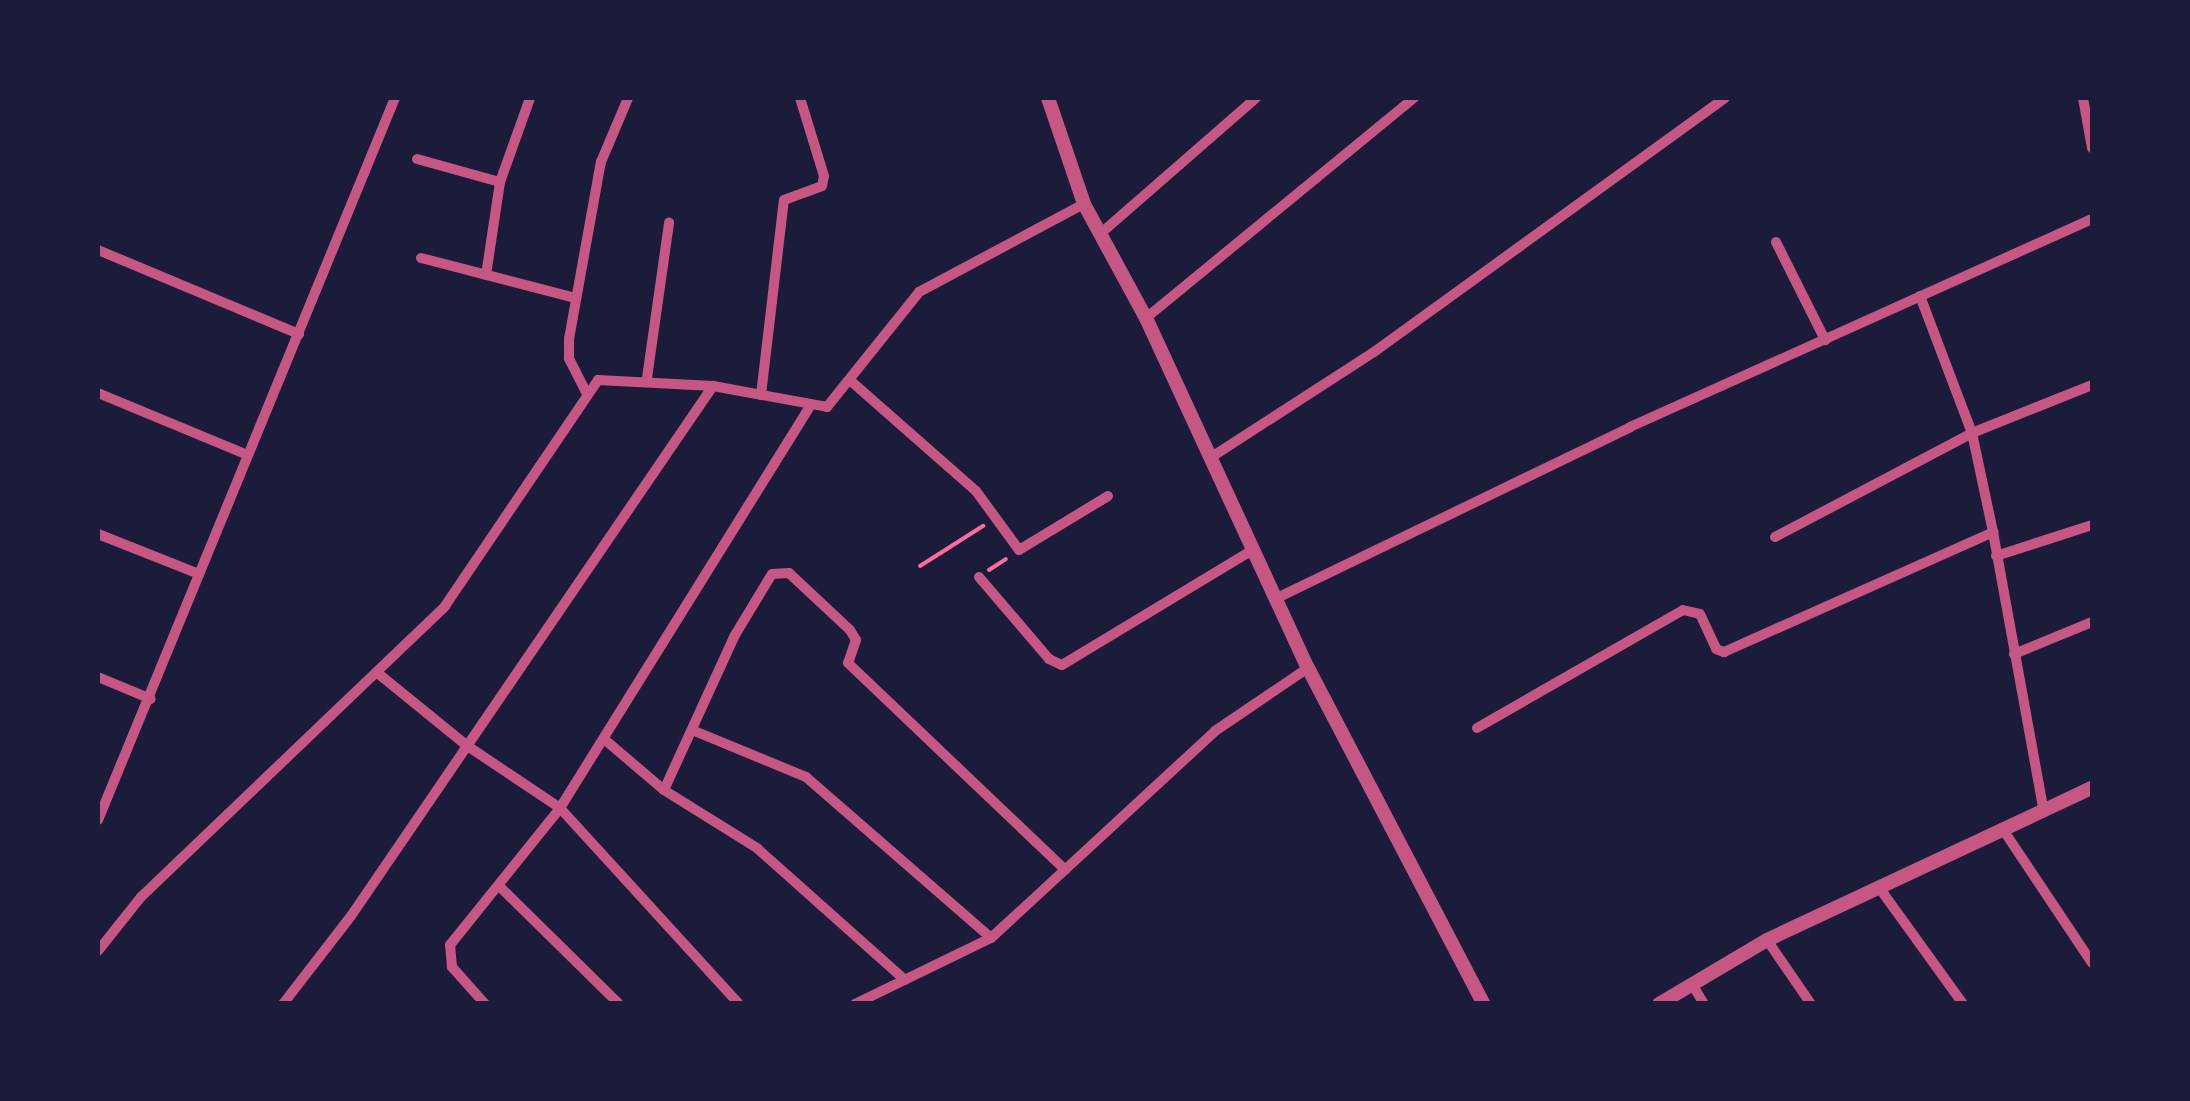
<!DOCTYPE html>
<html>
<head>
<meta charset="utf-8">
<style>
	body { margin:0 }
	#map { position:relative; width:2190px; height:1101px; overflow:hidden; background:#1b1b3a; font-family:Jost,sans-serif }
	div>[style] { position:absolute }
	[style*='--x'] { left:calc(var(--x)*1px); top:calc(var(--y)*1px); width:calc(var(--w)*1px); rotate:calc(var(--a)*1deg) }
	.path>* { height:4px; margin:-2px; padding:0 2px; transform-origin:2px; border-radius:2px; background:#ff6b9d }
	.minor>* { height:10px; margin:-5px; padding:0 5px; transform-origin:5px; border-radius:5px; background:#c65784 }
	.tertiary>* { height:14px; margin:-7px; padding:0 7px; transform-origin:7px; border-radius:7px; background:#c65784 }
	span { translate:-50% -50%; white-space:nowrap; text-align:center; line-height:1.15; -webkit-text-stroke:10px #1b1b3a; paint-order:stroke }
	.frame { position:absolute; inset:0; border:100px solid #1b1b3a; pointer-events:none }
</style>
</head>
<body>
<div id="map">
	<div class="path">
		<i style="--x:920;--y:566;--w:75;--a:-32.4"></i>
		<i style="--x:989;--y:570;--w:20;--a:-33"></i>
	</div>
	<div class="minor">
		<i style="--x:2083;--y:98;--w:51;--a:79.8"></i>
		<i style="--x:417;--y:159;--w:86;--a:15.5"></i>
		<i style="--x:1100;--y:234;--w:207;--a:-41.1"></i>
		<i style="--x:1776;--y:242;--w:110;--a:63.4"></i>
		<i style="--x:98;--y:250;--w:218;--a:22.7"></i>
		<i style="--x:421;--y:258;--w:160;--a:14.5"></i>
		<i style="--x:486;--y:275;--w:94;--a:-81.4"></i>
		<i style="--x:500;--y:182;--w:89;--a:-70.3"></i>
		<i style="--x:1920;--y:296;--w:147;--a:69.2"></i>
		<i style="--x:1972;--y:433;--w:129;--a:-21.8"></i>
		<i style="--x:1146;--y:318;--w:347;--a:-39.4"></i>
		<i style="--x:647;--y:378;--w:157;--a:-81.9"></i>
		<i style="--x:852;--y:382;--w:165;--a:41.3"></i>
		<i style="--x:976;--y:491;--w:73;--a:53.9"></i>
		<i style="--x:1019;--y:550;--w:104;--a:-31.2"></i>
		<i style="--x:586;--y:392;--w:38;--a:-117"></i>
		<i style="--x:569;--y:358;--w:19;--a:-90"></i>
		<i style="--x:569;--y:339;--w:180;--a:-79.8"></i>
		<i style="--x:601;--y:162;--w:69;--a:-67.1"></i>
		<i style="--x:98;--y:393;--w:162;--a:22.5"></i>
		<i style="--x:761;--y:395;--w:196;--a:-83.3"></i>
		<i style="--x:784;--y:200;--w:40;--a:-20.2"></i>
		<i style="--x:822;--y:186;--w:10;--a:-79"></i>
		<i style="--x:824;--y:176;--w:82;--a:-107.1"></i>
		<i style="--x:1210;--y:458;--w:195;--a:-32.9"></i>
		<i style="--x:1374;--y:352;--w:433;--a:-35.9"></i>
		<i style="--x:98;--y:534;--w:109;--a:21.6"></i>
		<i style="--x:1775;--y:537;--w:223;--a:-27.8"></i>
		<i style="--x:1972;--y:433;--w:101;--a:78"></i>
		<i style="--x:1996;--y:556;--w:101;--a:-17.9"></i>
		<i style="--x:979;--y:577;--w:108;--a:49.5"></i>
		<i style="--x:1049;--y:659;--w:14;--a:25"></i>
		<i style="--x:1062;--y:665;--w:224;--a:-31.1"></i>
		<i style="--x:1277;--y:598;--w:392;--a:-25.8"></i>
		<i style="--x:1630;--y:427;--w:507;--a:-24.24"></i>
		<i style="--x:2014;--y:654;--w:84;--a:-22.3"></i>
		<i style="--x:380;--y:675;--w:111;--a:39.1"></i>
		<i style="--x:466;--y:745;--w:113;--a:33.8"></i>
		<i style="--x:560;--y:808;--w:265;--a:47.6"></i>
		<i style="--x:98;--y:677;--w:57;--a:22.5"></i>
		<i style="--x:1477;--y:728;--w:237;--a:-29.8"></i>
		<i style="--x:1683;--y:610;--w:17;--a:13"></i>
		<i style="--x:1700;--y:614;--w:38;--a:65"></i>
		<i style="--x:1716;--y:649;--w:9;--a:21"></i>
		<i style="--x:1724;--y:652;--w:295;--a:-24"></i>
		<i style="--x:1993;--y:532;--w:285;--a:79.7"></i>
		<i style="--x:692;--y:730;--w:123;--a:22.4"></i>
		<i style="--x:806;--y:777;--w:245;--a:41"></i>
		<i style="--x:604;--y:739;--w:79;--a:40.4"></i>
		<i style="--x:98;--y:820;--w:781;--a:-67.64"></i>
		<i style="--x:2002;--y:828;--w:162;--a:56.3"></i>
		<i style="--x:499;--y:886;--w:168;--a:44.5"></i>
		<i style="--x:1878;--y:886;--w:145;--a:54.2"></i>
		<i style="--x:1767;--y:940;--w:78;--a:55.5"></i>
		<i style="--x:98;--y:951;--w:69;--a:-51.5"></i>
		<i style="--x:141;--y:897;--w:421;--a:-43.7"></i>
		<i style="--x:445;--y:606;--w:273;--a:-55.9"></i>
		<i style="--x:598;--y:380;--w:115;--a:3"></i>
		<i style="--x:713;--y:386;--w:116;--a:10.4"></i>
		<i style="--x:827;--y:407;--w:147;--a:-51.3"></i>
		<i style="--x:919;--y:292;--w:187;--a:-28.1"></i>
		<i style="--x:905;--y:980;--w:198;--a:-138.3"></i>
		<i style="--x:757;--y:848;--w:110;--a:-148.1"></i>
		<i style="--x:664;--y:790;--w:170;--a:-65.4"></i>
		<i style="--x:735;--y:635;--w:71;--a:-58.8"></i>
		<i style="--x:772;--y:574;--w:17;--a:-3"></i>
		<i style="--x:789;--y:573;--w:83;--a:43.1"></i>
		<i style="--x:850;--y:630;--w:12;--a:59"></i>
		<i style="--x:856;--y:640;--w:24;--a:109"></i>
		<i style="--x:848;--y:663;--w:300;--a:43.6"></i>
		<i style="--x:1692;--y:984;--w:23;--a:59"></i>
		<i style="--x:283;--y:1004;--w:111;--a:-52.3"></i>
		<i style="--x:351;--y:916;--w:642;--a:-55.67"></i>
		<i style="--x:485;--y:1004;--w:50;--a:-131.7"></i>
		<i style="--x:452;--y:967;--w:22;--a:-95"></i>
		<i style="--x:450;--y:945;--w:176;--a:-51.2"></i>
		<i style="--x:560;--y:808;--w:473;--a:-58.1"></i>
		<i style="--x:855;--y:1004;--w:151;--a:-25.9"></i>
		<i style="--x:991;--y:938;--w:305;--a:-42.7"></i>
		<i style="--x:1215;--y:731;--w:112;--a:-34.1"></i>
	</div>
	<div class="tertiary">
		<i style="--x:1048;--y:98;--w:112;--a:71.2"></i>
		<i style="--x:1084;--y:204;--w:130;--a:61.5"></i>
		<i style="--x:1146;--y:318;--w:386;--a:65.2"></i>
		<i style="--x:1308;--y:668;--w:379;--a:62.4"></i>
		<i style="--x:1659;--y:1004;--w:126;--a:-30.7"></i>
		<i style="--x:1767;--y:940;--w:359;--a:-25.1"></i>
	</div>
	<div class="frame"></div>
</div>
</body>
</html>
